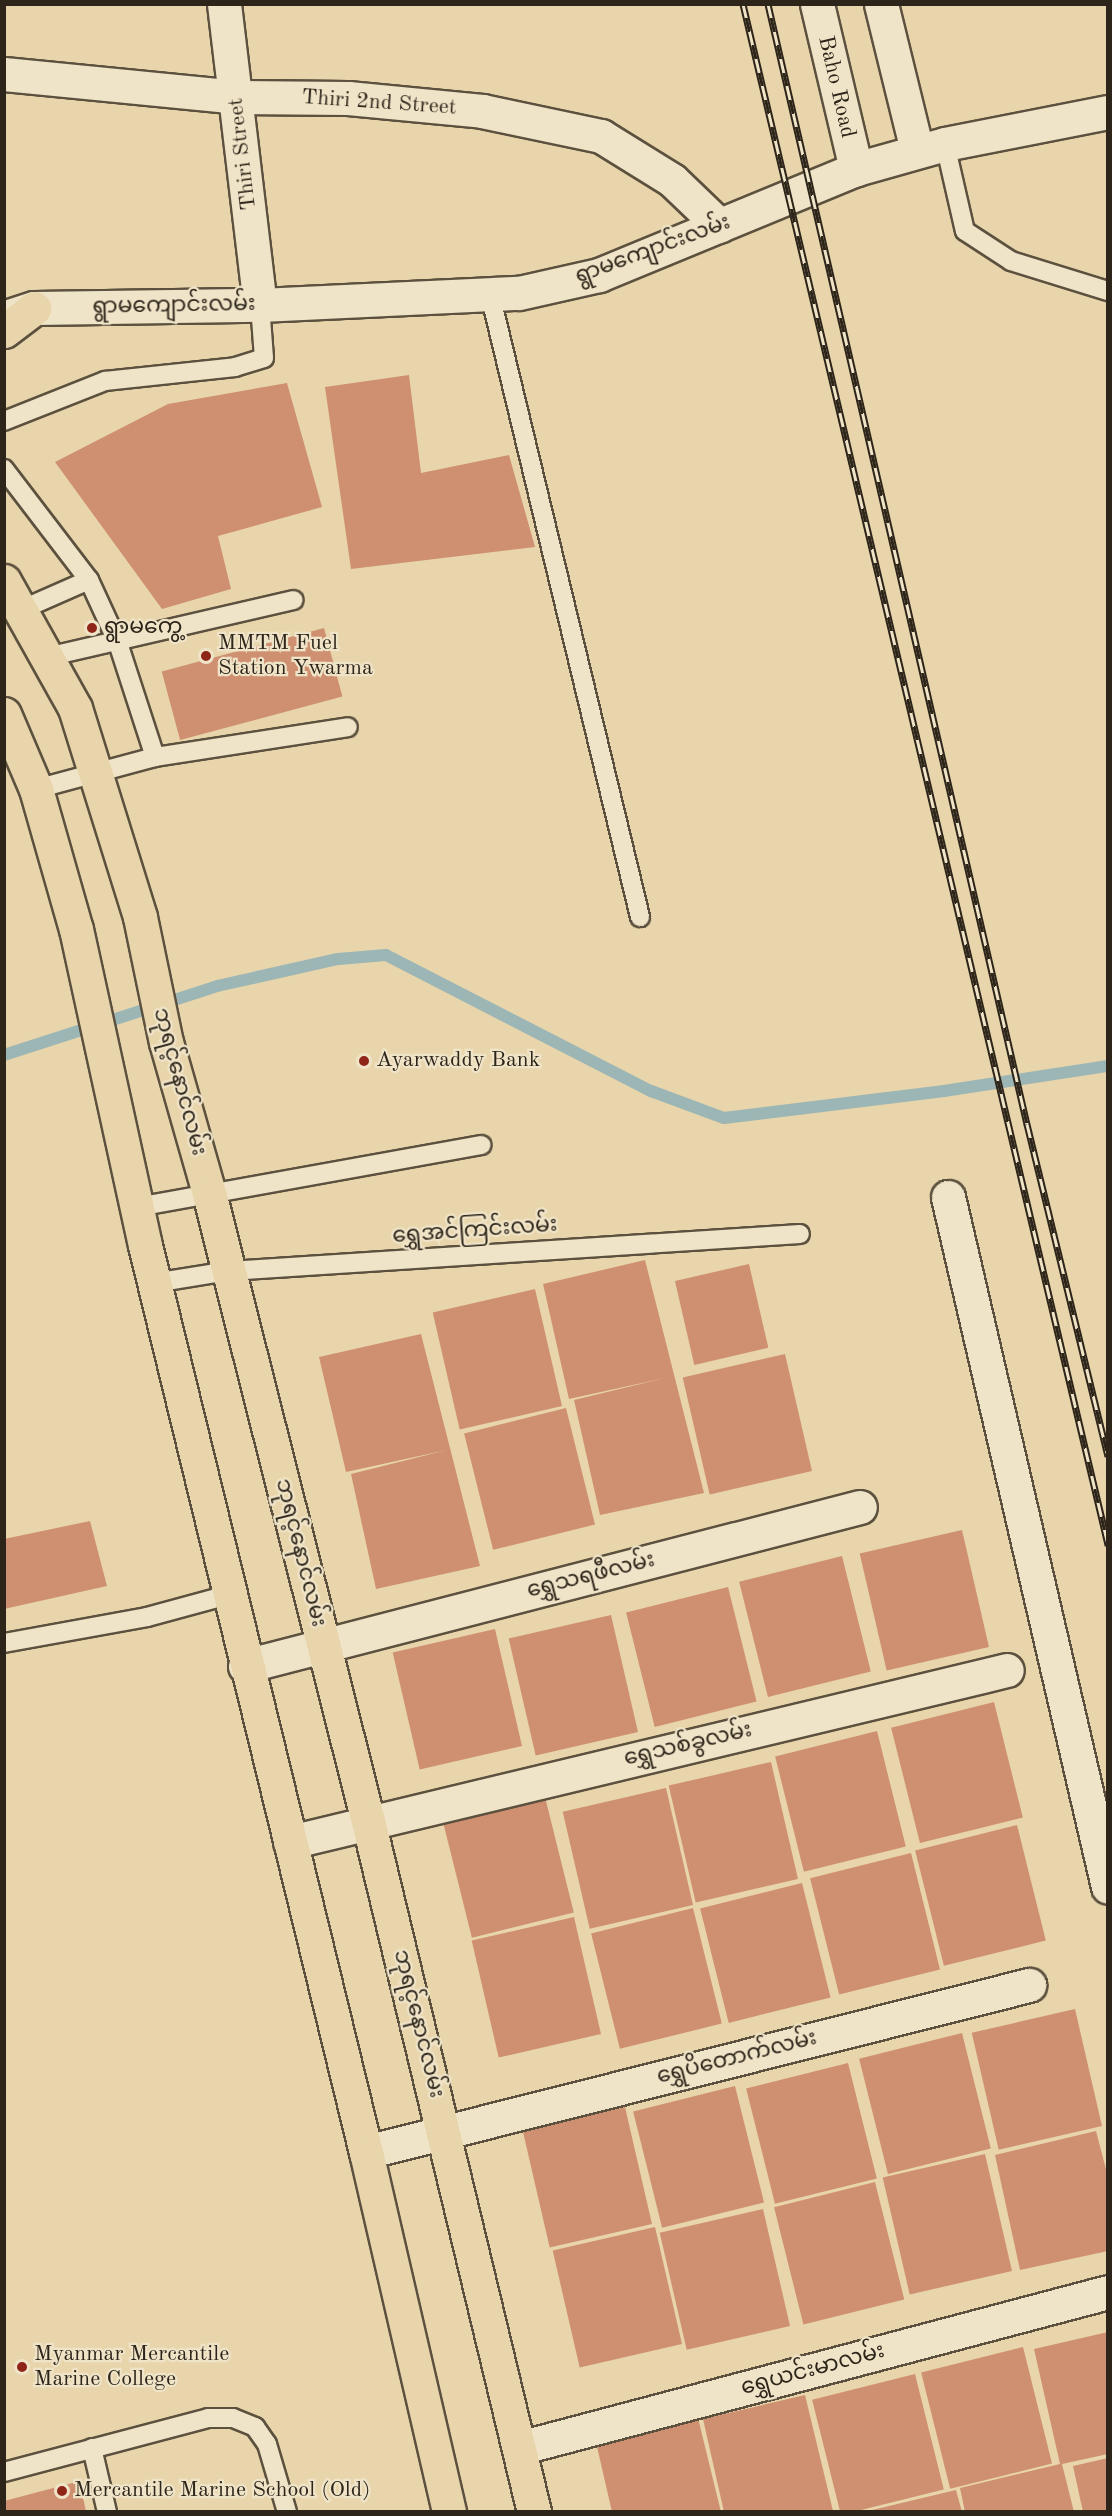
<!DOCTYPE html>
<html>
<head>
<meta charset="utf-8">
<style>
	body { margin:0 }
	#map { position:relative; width:1112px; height:2516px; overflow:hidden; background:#e8d5ab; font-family:"Old Standard TT","Noto Sans Myanmar",serif }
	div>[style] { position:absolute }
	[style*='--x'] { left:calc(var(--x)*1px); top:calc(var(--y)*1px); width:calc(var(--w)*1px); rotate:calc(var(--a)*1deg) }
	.stream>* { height:12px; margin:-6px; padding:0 6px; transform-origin:6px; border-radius:6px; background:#9cb6b5 }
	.building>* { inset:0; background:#cf9071; transform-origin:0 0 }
	.roads { filter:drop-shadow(2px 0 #5c513e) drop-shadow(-2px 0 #5c513e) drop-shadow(0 2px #5c513e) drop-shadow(0 -2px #5c513e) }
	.service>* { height:18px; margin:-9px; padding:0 9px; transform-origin:9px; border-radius:9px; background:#f0e4c8 }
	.minor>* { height:33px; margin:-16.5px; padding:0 16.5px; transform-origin:16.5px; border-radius:16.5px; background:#f0e4c8 }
	.secondary>* { height:33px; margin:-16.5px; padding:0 16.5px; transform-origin:16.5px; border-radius:16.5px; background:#f0e4c8 }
	.primary>* { height:33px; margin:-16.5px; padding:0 16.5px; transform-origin:16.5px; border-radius:16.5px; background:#e8d5ab }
	.rail>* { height:7px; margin-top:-3.5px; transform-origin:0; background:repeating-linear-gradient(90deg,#f0e4c8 0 14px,#2d251a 0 28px); box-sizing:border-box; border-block:2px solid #2d251a }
	.dots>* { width:16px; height:16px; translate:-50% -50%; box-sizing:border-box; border:3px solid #f0e4c8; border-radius:50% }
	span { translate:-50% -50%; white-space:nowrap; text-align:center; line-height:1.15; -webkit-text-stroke:4.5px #f0e4c8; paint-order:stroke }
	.street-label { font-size:22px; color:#2d251a }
	.poi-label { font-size:22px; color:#2d251a }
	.left { translate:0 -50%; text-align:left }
	.frame { position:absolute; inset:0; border:6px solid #2d251a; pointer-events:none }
</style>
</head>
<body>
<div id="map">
	<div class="stream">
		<i style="--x:4;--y:1055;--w:224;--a:-17.9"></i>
		<i style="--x:217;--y:986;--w:124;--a:-12.6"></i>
		<i style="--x:338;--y:959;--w:48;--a:-4.8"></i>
		<i style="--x:386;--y:955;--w:298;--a:27.2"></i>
		<i style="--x:651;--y:1091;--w:78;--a:20.3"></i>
		<i style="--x:724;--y:1118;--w:222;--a:-7"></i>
		<i style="--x:944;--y:1091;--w:166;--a:-8.7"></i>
	</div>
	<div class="building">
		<i style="clip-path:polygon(409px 375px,421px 473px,509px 455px,535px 547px,351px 569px,325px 387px)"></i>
		<i style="clip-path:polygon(287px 383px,322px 507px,218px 536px,231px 589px,162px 609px,55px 462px,168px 404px)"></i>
		<i style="left:324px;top:628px;width:71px;height:168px;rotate:75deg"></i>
		<i style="clip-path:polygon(645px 1260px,704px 1493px,600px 1515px,574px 1400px,665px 1378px,569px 1399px,543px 1284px)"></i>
		<i style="left:749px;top:1264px;width:86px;height:76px;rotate:77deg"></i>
		<i style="left:535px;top:1289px;width:120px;height:105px;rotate:77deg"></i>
		<i style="clip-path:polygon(421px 1334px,480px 1566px,376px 1589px,351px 1474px,447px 1450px,346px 1472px,319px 1357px)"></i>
		<i style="left:785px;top:1354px;width:120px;height:105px;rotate:77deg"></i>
		<i style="left:566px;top:1408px;width:120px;height:105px;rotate:76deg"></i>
		<i style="clip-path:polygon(90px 1521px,107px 1586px,4px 1609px,4px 1539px)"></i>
		<i style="left:962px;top:1530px;width:120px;height:105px;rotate:77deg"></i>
		<i style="left:842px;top:1556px;width:119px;height:106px;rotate:76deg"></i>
		<i style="left:728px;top:1587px;width:118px;height:105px;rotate:76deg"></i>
		<i style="left:611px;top:1615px;width:120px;height:105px;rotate:77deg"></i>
		<i style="left:495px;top:1629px;width:120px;height:105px;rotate:77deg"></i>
		<i style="left:994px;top:1702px;width:119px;height:106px;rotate:76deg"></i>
		<i style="left:877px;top:1731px;width:119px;height:105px;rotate:76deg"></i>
		<i style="left:771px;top:1762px;width:120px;height:105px;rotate:77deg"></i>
		<i style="left:666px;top:1788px;width:120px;height:106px;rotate:77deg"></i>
		<i style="left:545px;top:1797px;width:119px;height:105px;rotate:76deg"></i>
		<i style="left:1017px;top:1825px;width:119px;height:105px;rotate:76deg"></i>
		<i style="left:911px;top:1853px;width:120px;height:104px;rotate:76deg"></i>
		<i style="left:802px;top:1883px;width:118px;height:105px;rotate:76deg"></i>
		<i style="left:693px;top:1908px;width:119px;height:105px;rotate:76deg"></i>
		<i style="left:574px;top:1917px;width:120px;height:105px;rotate:77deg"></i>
		<i style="left:1075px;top:2009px;width:120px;height:106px;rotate:77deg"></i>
		<i style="left:962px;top:2033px;width:119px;height:106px;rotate:76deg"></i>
		<i style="left:848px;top:2063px;width:119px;height:105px;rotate:76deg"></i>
		<i style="left:735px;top:2086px;width:120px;height:105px;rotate:76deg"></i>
		<i style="left:625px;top:2107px;width:120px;height:105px;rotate:77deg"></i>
		<i style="clip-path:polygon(1096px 2131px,1108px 2177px,1108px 2251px,1020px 2270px,995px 2155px)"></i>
		<i style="left:985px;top:2154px;width:120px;height:105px;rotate:77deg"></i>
		<i style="left:875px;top:2182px;width:121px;height:104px;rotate:76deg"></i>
		<i style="left:763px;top:2209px;width:120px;height:106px;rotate:77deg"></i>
		<i style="left:655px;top:2227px;width:120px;height:105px;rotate:77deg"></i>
		<i style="clip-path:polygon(1108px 2332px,1108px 2454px,1062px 2464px,1074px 2512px,965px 2512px,960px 2488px,1060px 2464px,1034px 2349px)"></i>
		<i style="left:1023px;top:2347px;width:120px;height:105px;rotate:76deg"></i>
		<i style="left:915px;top:2374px;width:119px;height:106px;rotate:76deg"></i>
		<i style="clip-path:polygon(805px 2395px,833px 2511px,724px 2512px,703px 2419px)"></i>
		<i style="clip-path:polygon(697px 2414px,721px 2512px,612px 2512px,595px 2438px)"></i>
		<i style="clip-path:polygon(1108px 2458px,1108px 2512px,1083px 2512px,1073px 2466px)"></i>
		<i style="clip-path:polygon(80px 2481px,86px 2512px,4px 2512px,4px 2501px)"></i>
		<i style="clip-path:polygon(956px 2490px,962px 2512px,868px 2512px,868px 2511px)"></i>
	</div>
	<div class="roads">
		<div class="service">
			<i style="--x:945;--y:144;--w:89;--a:77.1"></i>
			<i style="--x:965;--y:231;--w:55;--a:33.1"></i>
			<i style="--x:1011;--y:261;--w:102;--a:17.2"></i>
			<i style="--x:490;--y:294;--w:641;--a:76.46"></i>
			<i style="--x:4;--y:421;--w:109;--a:-21.6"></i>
			<i style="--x:105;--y:381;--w:131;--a:-6.1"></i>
			<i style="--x:235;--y:367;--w:30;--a:-17"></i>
			<i style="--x:264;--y:358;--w:53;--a:-94.3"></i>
			<i style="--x:4;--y:469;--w:140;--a:52.6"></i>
			<i style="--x:89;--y:580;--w:69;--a:65.3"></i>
			<i style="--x:118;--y:643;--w:120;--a:72"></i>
			<i style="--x:23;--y:609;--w:72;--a:-23.7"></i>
			<i style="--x:47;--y:657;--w:253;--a:-13"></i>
			<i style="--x:36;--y:789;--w:123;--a:-15.1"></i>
			<i style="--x:155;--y:757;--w:195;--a:-8.8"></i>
			<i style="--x:137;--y:1207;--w:350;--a:-10.2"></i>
			<i style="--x:154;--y:1283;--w:76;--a:-9.1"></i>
			<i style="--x:229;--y:1271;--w:572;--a:-3.71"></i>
			<i style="--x:4;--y:1643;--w:145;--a:-10.3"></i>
			<i style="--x:147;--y:1617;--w:84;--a:-15.2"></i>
			<i style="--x:92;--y:2448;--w:66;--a:76.8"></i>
			<i style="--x:4;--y:2472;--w:211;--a:-14.8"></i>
			<i style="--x:208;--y:2418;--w:25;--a:0"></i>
			<i style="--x:233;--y:2418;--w:24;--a:22"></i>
			<i style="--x:255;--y:2427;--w:21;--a:55"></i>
			<i style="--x:267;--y:2444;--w:71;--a:73.6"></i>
		</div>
		<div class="minor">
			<i style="--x:224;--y:4;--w:303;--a:83.2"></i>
			<i style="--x:4;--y:74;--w:234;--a:5.6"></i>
			<i style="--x:237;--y:97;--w:111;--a:0.5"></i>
			<i style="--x:348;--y:98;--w:135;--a:5.5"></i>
			<i style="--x:482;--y:111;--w:122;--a:11.9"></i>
			<i style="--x:601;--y:136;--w:84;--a:31.8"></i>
			<i style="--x:672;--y:180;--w:66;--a:43.8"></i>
			<i style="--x:948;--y:1197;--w:708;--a:76.94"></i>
			<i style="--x:245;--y:1666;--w:635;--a:-14.5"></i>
			<i style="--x:290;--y:1842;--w:737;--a:-13.49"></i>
			<i style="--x:366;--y:2152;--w:684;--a:-14.14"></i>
			<i style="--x:519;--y:2448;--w:609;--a:-14.83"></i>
		</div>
		<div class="secondary">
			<i style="--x:817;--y:4;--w:170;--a:76.7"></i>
			<i style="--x:881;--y:4;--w:151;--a:76.2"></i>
			<i style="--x:6;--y:317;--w:29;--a:-18"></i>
			<i style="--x:34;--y:308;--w:226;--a:-0.8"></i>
			<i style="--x:260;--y:305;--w:259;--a:-2.7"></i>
			<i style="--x:519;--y:293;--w:82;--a:-12.7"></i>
			<i style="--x:599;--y:275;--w:278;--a:-22.4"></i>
			<i style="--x:856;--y:169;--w:92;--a:-15.7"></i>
			<i style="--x:945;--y:144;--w:166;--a:-11.1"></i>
		</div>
		<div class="primary">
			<i style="--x:4;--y:331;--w:38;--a:-37"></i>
			<i style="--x:4;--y:581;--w:145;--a:60.8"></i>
			<i style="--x:75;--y:708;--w:219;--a:72.7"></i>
			<i style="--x:140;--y:917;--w:128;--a:78.3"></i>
			<i style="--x:166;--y:1042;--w:157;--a:74.1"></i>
			<i style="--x:209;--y:1193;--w:648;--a:75.79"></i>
			<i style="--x:368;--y:1821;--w:711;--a:76.49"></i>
			<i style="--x:4;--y:714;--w:82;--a:66.9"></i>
			<i style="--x:36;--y:789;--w:146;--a:74.1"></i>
			<i style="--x:76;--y:929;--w:323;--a:77.7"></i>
			<i style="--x:145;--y:1245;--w:934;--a:76.31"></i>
			<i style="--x:366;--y:2152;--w:369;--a:77"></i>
		</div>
	</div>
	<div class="rail">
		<i style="--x:743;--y:4;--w:1584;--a:76.67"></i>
		<i style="--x:768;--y:4;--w:1150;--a:76.98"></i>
		<i style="--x:1027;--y:1124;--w:342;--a:76.3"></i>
	</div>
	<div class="dots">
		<i style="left:92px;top:628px;background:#8f2418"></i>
		<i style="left:206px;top:656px;background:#8f2418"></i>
		<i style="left:364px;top:1061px;background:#8f2418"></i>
		<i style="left:22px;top:2367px;background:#8f2418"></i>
		<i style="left:62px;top:2491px;background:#8f2418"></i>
	</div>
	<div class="street-label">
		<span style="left:836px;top:87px;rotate:77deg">Baho Road</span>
		<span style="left:379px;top:103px;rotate:4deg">Thiri 2nd Street</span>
		<span style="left:243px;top:154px;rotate:-97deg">Thiri Street</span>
		<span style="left:653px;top:250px;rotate:-20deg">ရွာမကျောင်းလမ်း</span>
		<span style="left:174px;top:306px;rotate:-1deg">ရွာမကျောင်းလမ်း</span>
		<span style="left:179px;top:1082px;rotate:75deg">ဘုရင့်နောင်လမ်း</span>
		<span style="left:475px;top:1231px;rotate:-4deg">ရွှေအင်ကြင်းလမ်း</span>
		<span style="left:300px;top:1553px;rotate:76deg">ဘုရင့်နောင်လမ်း</span>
		<span style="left:591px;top:1576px;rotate:-14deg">ရွှေသရဖီလမ်း</span>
		<span style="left:688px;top:1745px;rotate:-13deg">ရွှေသစ်ခွလမ်း</span>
		<span style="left:418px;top:2024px;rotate:76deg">ဘုရင့်နောင်လမ်း</span>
		<span style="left:737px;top:2058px;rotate:-14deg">ရွှေပိတောက်လမ်း</span>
		<span style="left:813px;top:2370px;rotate:-15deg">ရွှေယင်းမာလမ်း</span>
	</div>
	<div class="poi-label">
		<span class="left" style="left:104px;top:628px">ရွာမကွေ့</span>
		<span class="left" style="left:218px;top:656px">MMTM Fuel<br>Station Ywarma</span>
		<span class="left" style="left:376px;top:1061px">Ayarwaddy Bank</span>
		<span class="left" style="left:34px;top:2367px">Myanmar Mercantile<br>Marine College</span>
		<span class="left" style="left:74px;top:2491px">Mercantile Marine School (Old)</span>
	</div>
	<div class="frame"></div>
</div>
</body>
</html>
